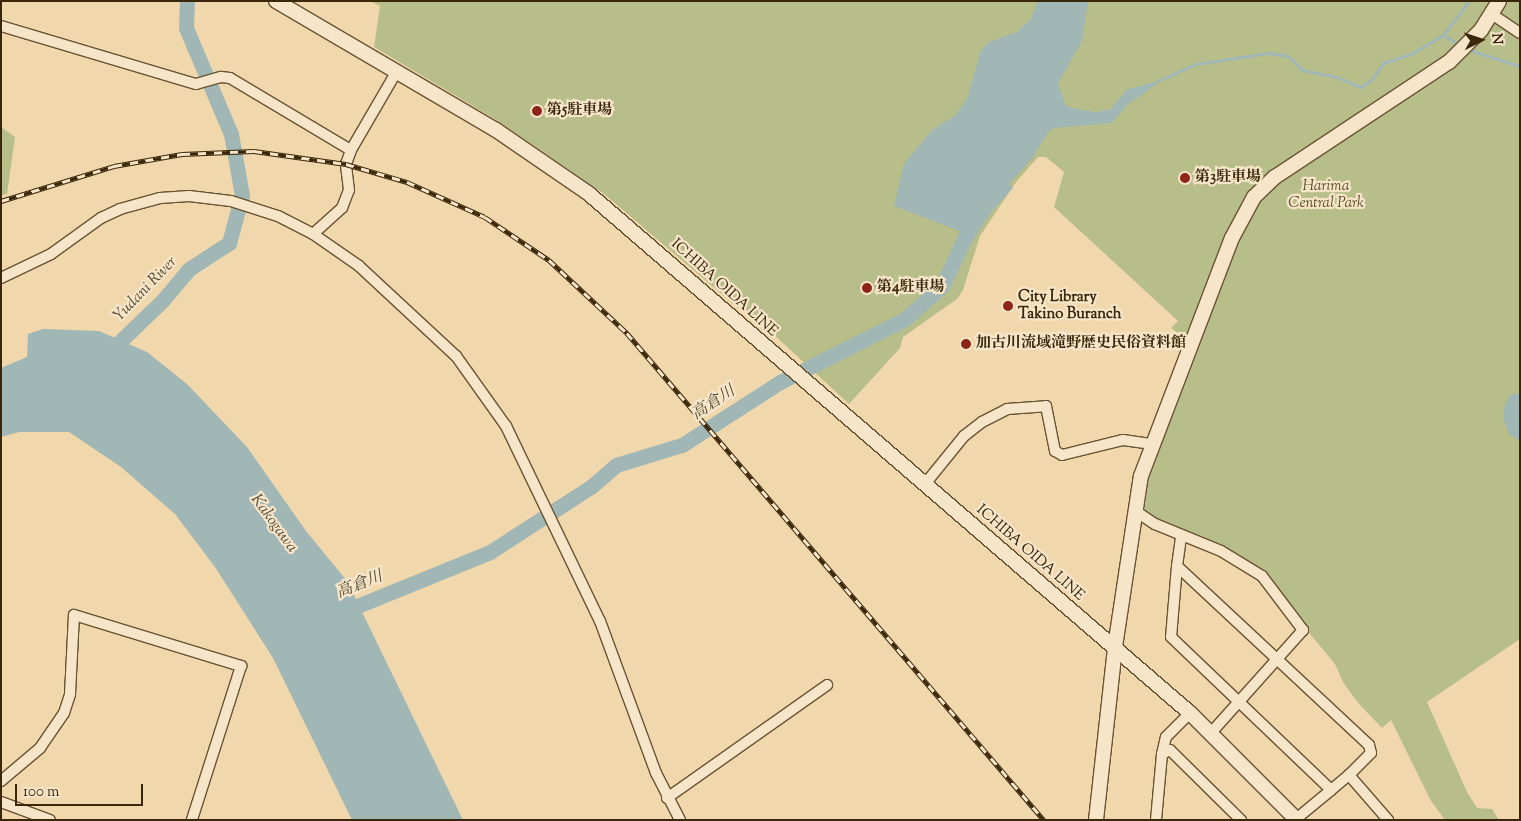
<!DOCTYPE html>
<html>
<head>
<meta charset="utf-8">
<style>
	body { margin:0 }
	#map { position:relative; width:1521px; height:821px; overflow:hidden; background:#f1d7ac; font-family:"Sorts Mill Goudy","Noto Serif JP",serif }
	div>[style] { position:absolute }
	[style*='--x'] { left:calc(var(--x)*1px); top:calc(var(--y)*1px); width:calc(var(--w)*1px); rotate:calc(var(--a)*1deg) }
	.green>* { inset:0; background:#b8be8a }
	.water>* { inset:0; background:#a0b7b6 }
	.stream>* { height:2.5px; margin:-1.25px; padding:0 1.25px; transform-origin:1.25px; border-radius:1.25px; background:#a0b7b6 }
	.river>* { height:15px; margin:-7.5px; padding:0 7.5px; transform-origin:7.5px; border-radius:7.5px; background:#a0b7b6 }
	.roads { filter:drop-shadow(1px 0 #685332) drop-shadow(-1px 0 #685332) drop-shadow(0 1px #685332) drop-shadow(0 -1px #685332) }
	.street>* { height:10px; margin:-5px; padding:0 5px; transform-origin:5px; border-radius:5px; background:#f6e5c9 }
	.secondary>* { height:14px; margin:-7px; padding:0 7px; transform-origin:7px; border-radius:7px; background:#f6e5c9 }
	.rail>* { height:4.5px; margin-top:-2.25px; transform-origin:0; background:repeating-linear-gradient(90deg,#f6e5c9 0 8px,#3a2709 0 16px); box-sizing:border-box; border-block:1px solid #3a2709 }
	.dots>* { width:14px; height:14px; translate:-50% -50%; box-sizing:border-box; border:2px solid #f6e5c9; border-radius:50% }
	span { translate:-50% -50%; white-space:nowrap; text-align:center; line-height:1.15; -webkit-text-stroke:4.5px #f6e5c9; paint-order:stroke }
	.poi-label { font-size:15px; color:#3a2709; font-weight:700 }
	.left { translate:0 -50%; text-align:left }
	.park-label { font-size:15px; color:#5a4d29; font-style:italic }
	.street-label { font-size:15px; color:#3a2709 }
	.water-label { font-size:16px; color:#544b34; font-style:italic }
	.frame { position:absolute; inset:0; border:2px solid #3a2709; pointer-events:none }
	.north { position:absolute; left:1456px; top:15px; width:50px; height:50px; -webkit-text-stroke:4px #f6e5c9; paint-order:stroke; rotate:86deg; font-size:14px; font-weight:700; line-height:20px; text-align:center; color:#3a2709 }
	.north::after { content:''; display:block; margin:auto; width:18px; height:22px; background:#3a2709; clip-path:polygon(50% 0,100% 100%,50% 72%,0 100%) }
	.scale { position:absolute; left:15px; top:784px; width:128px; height:22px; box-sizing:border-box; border:2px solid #3a2709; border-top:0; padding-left:6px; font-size:15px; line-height:18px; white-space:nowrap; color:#3a2709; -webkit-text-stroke:4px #f6e5c9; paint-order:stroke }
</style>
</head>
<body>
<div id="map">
	<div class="green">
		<i style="clip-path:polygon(370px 1px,1520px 1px,1520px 639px,1427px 702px,1467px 792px,1477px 808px,1492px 809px,1499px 820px,1445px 820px,1431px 801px,1391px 720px,1382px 728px,1360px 705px,1344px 684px,1335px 664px,1262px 576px,1181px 536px,1144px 512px,1152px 456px,1183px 388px,1191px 342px,1171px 328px,1178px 321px,1054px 207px,1064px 172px,1046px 157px,1038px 157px,1016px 182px,980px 236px,963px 290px,957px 299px,903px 337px,900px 348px,849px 404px,758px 320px,738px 308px,603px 193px,498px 121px,374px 47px,380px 6px)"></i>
		<i style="clip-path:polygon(1px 127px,15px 137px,7px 194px,1px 195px)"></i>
	</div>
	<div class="water">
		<i style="clip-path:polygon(1038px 1px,1088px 1px,1082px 41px,1058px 83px,1065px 104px,1072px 108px,1096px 112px,1111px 109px,1126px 90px,1164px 79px,1127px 105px,1112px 123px,1054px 128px,1048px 132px,1033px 157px,1009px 184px,1013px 188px,991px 212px,973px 240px,962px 236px,963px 233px,991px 198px,962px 232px,894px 206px,904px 164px,932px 130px,954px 116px,967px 99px,981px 50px,989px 42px,1017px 32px,1031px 18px)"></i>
		<i style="clip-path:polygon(43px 329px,99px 331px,147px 352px,187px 384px,247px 447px,306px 531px,347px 581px,463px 820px,352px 820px,273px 658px,215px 567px,175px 514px,121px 467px,69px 432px,19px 432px,1px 437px,1px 368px,27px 357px,28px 334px)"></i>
		<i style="clip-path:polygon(1520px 393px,1520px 441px,1509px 434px,1503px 418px,1505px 404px,1511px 395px)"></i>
	</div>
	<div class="stream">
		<i style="--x:1443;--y:35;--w:20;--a:30"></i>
		<i style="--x:1469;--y:50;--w:53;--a:17.4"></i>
		<i style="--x:1158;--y:81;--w:42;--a:-24.1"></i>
		<i style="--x:1196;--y:64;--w:74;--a:-8.6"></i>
		<i style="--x:1269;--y:53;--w:19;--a:9"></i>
		<i style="--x:1288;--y:56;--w:21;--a:43"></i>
		<i style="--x:1303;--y:70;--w:35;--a:12"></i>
		<i style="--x:1337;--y:77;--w:26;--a:23"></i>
		<i style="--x:1361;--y:87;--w:14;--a:-36"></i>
		<i style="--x:1372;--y:79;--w:19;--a:-55"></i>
		<i style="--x:1383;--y:63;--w:32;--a:-18"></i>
		<i style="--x:1413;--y:53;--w:35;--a:-31"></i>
		<i style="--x:1443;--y:35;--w:43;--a:-52.6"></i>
	</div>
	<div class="river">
		<i style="--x:106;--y:355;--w:79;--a:-44"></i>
		<i style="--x:163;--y:300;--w:40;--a:-50"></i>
		<i style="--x:189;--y:269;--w:48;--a:-33"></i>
		<i style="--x:229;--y:243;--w:50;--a:-74.8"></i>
		<i style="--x:242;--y:195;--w:62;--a:-100.2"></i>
		<i style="--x:231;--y:134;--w:115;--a:-113"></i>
		<i style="--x:186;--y:28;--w:27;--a:-88"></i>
		<i style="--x:340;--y:613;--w:162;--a:-22.1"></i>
		<i style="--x:490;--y:552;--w:121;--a:-32.9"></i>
		<i style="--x:592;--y:486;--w:32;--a:-41"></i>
		<i style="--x:616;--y:465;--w:69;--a:-16.9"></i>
		<i style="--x:682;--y:445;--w:117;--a:-32.7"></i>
		<i style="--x:780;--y:382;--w:140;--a:-26.7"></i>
		<i style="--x:905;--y:319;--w:50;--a:-41.7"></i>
		<i style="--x:942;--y:286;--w:54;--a:-64.9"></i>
		<i style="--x:965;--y:237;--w:32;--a:-76"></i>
	</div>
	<div class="roads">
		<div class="street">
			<i style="--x:1493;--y:15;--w:32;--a:34"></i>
			<i style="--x:1;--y:26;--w:203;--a:16.6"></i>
			<i style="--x:196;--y:84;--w:26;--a:-16"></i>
			<i style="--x:221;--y:77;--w:9;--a:6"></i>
			<i style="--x:230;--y:78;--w:141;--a:30.8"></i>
			<i style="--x:313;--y:234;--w:39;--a:-42"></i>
			<i style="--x:342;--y:208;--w:19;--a:-69"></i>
			<i style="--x:349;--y:190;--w:26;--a:-97"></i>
			<i style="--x:346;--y:164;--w:15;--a:-70"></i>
			<i style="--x:351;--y:150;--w:91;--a:-59.8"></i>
			<i style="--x:1;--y:278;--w:55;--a:-25.6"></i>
			<i style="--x:51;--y:254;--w:62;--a:-35.8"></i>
			<i style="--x:101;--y:218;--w:21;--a:-25"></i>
			<i style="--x:120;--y:209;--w:41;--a:-15.4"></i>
			<i style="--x:160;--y:198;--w:29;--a:-4"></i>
			<i style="--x:189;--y:196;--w:42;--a:6.8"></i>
			<i style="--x:231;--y:201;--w:49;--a:17.7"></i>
			<i style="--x:278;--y:216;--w:39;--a:27"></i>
			<i style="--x:313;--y:234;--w:56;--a:34.8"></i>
			<i style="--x:359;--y:266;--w:132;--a:42.9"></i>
			<i style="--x:456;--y:356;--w:86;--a:54.5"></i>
			<i style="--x:506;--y:426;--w:216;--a:64.3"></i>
			<i style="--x:600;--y:621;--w:162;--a:69.8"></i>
			<i style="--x:656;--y:773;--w:53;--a:62.9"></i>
			<i style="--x:925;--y:484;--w:62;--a:-50.9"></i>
			<i style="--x:964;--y:436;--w:23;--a:-38"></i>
			<i style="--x:982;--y:422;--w:28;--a:-27"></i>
			<i style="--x:1007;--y:409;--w:39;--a:-4"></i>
			<i style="--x:1046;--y:406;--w:46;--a:78.7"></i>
			<i style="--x:1055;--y:451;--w:8;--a:30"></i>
			<i style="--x:1062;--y:455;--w:63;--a:-13.8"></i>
			<i style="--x:1123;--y:440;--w:28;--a:8"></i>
			<i style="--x:1134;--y:510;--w:25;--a:34"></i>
			<i style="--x:1155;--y:524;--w:71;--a:22.2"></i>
			<i style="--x:1221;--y:551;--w:48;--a:31.4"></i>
			<i style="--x:1262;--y:576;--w:68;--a:52.8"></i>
			<i style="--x:1303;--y:630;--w:138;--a:131.8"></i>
			<i style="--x:1177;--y:566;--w:30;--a:-82"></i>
			<i style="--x:1162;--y:754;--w:17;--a:-77"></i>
			<i style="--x:1166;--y:737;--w:34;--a:-45"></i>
			<i style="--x:1349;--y:775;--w:60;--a:49.1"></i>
			<i style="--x:1;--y:781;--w:51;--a:-40.2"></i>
			<i style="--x:40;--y:748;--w:42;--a:-55.6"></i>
			<i style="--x:64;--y:713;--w:20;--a:-72"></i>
			<i style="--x:70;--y:694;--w:79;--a:-87.1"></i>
			<i style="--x:74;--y:615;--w:175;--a:17"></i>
			<i style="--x:241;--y:666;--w:162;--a:107.7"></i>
			<i style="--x:667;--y:798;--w:196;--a:-35.2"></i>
			<i style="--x:1;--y:802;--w:52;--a:20.2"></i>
			<i style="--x:1156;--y:820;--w:66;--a:-84.8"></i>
			<i style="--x:1162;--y:754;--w:9;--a:-27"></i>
			<i style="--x:1170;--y:750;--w:100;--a:44.6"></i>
			<i style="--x:1296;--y:820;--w:1;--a:-90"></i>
			<i style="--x:1296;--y:819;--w:45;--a:-39.6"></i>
			<i style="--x:1331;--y:790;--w:23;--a:-40"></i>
			<i style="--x:1349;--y:775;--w:31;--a:-45"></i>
			<i style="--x:1371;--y:753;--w:8;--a:-104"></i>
			<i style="--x:1369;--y:745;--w:262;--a:-137"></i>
			<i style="--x:1177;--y:566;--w:71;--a:94.8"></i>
			<i style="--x:1171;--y:637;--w:221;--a:43.7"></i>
		</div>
		<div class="secondary">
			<i style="--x:276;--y:1;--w:255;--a:30.4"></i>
			<i style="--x:496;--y:130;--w:112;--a:34.4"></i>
			<i style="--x:588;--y:193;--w:795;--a:40.82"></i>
			<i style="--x:1190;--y:713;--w:151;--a:45"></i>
			<i style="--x:1096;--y:820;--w:174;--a:-83.7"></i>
			<i style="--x:1115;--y:647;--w:173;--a:-81.4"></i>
			<i style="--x:1141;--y:476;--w:255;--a:-69.1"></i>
			<i style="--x:1232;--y:238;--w:47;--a:-61.8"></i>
			<i style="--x:1254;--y:197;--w:29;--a:-44"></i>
			<i style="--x:1275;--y:177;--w:209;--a:-33.5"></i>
			<i style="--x:1449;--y:62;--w:45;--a:-45"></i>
			<i style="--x:1481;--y:30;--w:34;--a:-58"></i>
		</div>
	</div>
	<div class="rail">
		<i style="--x:1;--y:201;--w:118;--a:-17.2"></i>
		<i style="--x:114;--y:166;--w:69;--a:-10"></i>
		<i style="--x:182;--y:154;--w:72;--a:-2.4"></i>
		<i style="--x:254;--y:151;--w:93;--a:8"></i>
		<i style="--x:346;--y:164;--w:64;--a:16.4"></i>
		<i style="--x:407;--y:182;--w:85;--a:24.2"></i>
		<i style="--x:485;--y:217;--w:77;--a:33.9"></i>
		<i style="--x:549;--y:260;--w:107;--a:43.1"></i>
		<i style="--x:627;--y:333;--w:641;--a:49.43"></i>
	</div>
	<div class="dots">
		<i style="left:537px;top:111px;background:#8f2418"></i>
		<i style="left:1185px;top:178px;background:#8f2418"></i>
		<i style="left:867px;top:288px;background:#8f2418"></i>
		<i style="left:1008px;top:306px;background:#8f2418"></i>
		<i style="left:966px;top:344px;background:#8f2418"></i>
	</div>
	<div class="poi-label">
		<span class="left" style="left:547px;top:111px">第5駐車場</span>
		<span class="left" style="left:1195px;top:178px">第3駐車場</span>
		<span class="left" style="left:877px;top:288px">第4駐車場</span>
		<span class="left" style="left:1018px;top:306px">City Library<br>Takino Buranch</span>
		<span class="left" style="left:976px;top:344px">加古川流域滝野歴史民俗資料館</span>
	</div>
	<div class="park-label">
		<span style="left:1326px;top:195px">Harima<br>Central Park</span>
	</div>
	<div class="street-label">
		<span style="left:724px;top:288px;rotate:42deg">ICHIBA OIDA LINE</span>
		<span style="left:1030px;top:553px;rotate:41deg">ICHIBA OIDA LINE</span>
	</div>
	<div class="water-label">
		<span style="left:146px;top:290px;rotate:-46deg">Yudani River</span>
		<span style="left:714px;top:404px;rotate:-33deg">高倉川</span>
		<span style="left:273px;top:524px;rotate:54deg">Kakogawa</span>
		<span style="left:360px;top:586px;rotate:-22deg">高倉川</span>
	</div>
	<div class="frame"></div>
	<div class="north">N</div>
	<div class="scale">100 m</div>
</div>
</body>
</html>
